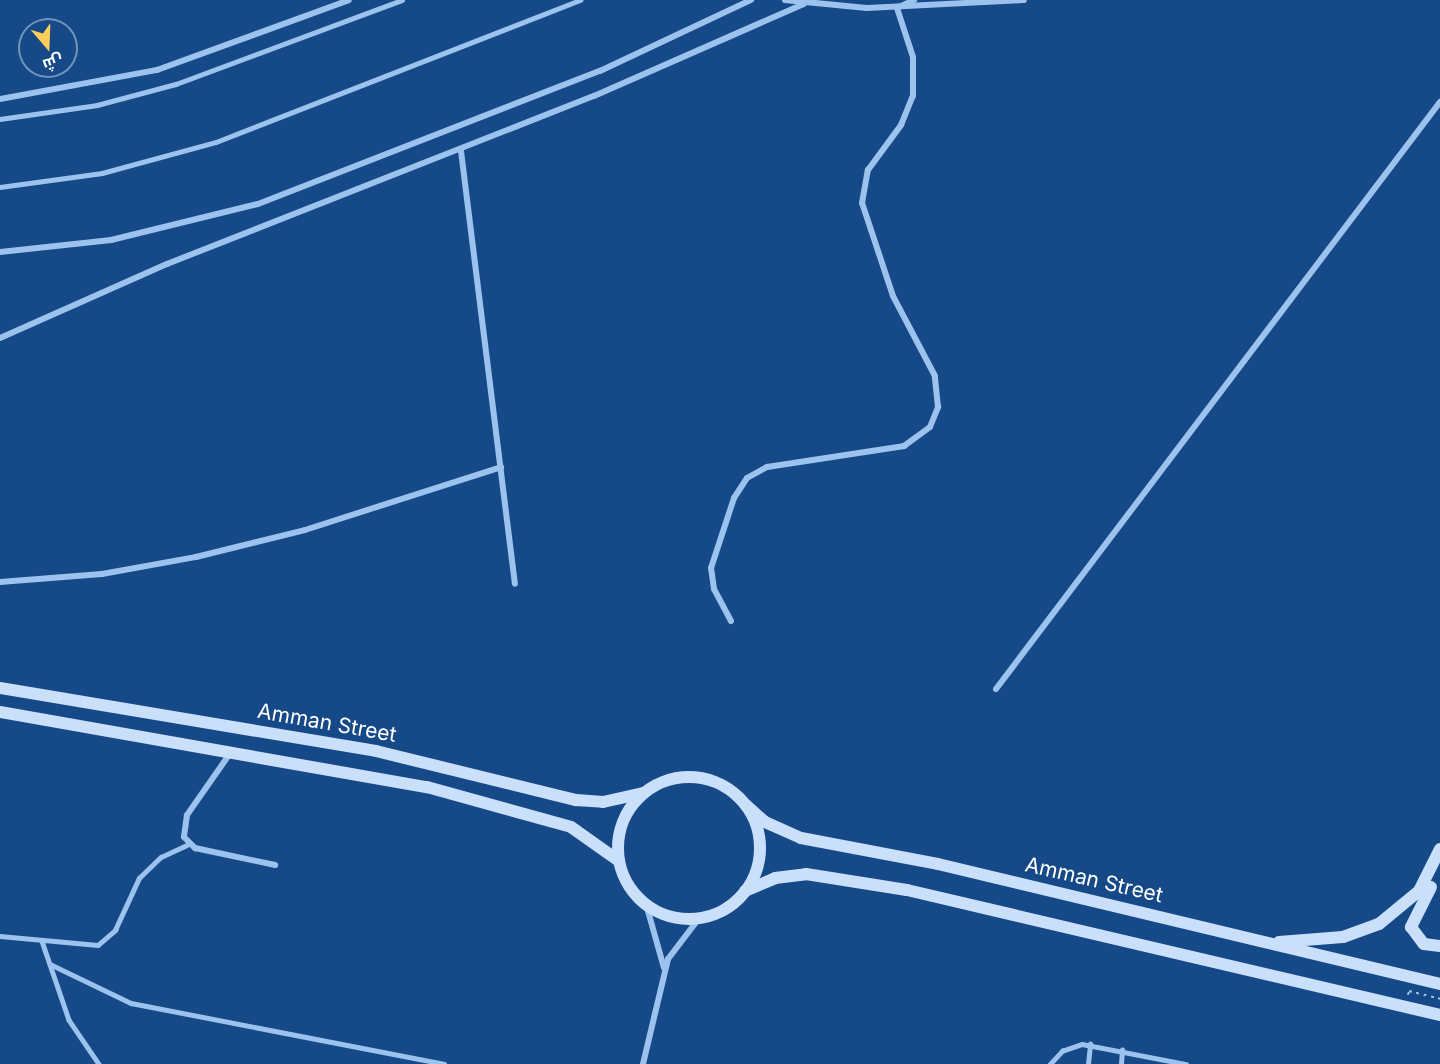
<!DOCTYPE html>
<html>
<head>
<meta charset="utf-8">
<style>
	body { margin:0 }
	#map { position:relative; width:1440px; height:1064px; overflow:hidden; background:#164987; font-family:Inter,Cairo,sans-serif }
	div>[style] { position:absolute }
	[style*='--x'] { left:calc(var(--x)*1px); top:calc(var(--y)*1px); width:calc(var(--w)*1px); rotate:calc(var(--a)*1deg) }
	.path>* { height:2px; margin-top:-1px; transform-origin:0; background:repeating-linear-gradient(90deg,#9cc2ee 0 3px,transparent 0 7.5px) }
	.lane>* { height:4.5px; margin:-2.25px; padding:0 2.25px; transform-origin:2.25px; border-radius:2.25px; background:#9cc2ee }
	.street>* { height:6px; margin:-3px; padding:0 3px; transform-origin:3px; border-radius:3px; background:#9cc2ee }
	.secondary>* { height:12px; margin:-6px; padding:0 6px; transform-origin:6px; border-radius:6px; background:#cadffa }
	.secondary>.ring { margin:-6px; padding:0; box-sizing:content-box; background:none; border:12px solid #cadffa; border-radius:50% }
	span { translate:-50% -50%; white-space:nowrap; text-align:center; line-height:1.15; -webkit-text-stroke:5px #164987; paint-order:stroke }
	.street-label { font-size:21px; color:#fff }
	.north { position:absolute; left:18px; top:18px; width:60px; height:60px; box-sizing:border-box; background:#164987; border:2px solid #7392b7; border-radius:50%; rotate:161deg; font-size:16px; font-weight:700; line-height:24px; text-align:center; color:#fff }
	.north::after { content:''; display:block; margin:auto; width:21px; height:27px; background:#ffcd59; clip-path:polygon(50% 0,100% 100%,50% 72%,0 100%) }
</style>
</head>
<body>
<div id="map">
	<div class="path">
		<i style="--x:1408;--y:995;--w:4;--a:-76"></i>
		<i style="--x:1409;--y:991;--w:32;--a:14"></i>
	</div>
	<div class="lane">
		<i style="--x:0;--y:119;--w:98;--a:-8.2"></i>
		<i style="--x:97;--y:105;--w:82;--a:-14.9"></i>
		<i style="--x:176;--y:84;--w:241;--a:-20.4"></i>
		<i style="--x:0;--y:187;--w:103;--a:-7.8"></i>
		<i style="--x:102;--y:173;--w:118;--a:-15.2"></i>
		<i style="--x:216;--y:142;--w:391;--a:-21.3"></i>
		<i style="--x:0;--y:936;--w:98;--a:5.2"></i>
		<i style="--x:98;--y:945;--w:23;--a:-41"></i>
		<i style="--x:115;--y:930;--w:57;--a:-65.2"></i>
		<i style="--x:139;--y:878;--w:30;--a:-44"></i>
		<i style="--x:161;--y:857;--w:31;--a:-25"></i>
		<i style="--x:42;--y:941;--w:83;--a:71.1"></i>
		<i style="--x:69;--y:1020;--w:53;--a:55.7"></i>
		<i style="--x:50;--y:964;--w:90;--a:25.7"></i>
		<i style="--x:131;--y:1003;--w:319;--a:11"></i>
		<i style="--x:1050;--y:1064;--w:18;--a:-47"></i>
		<i style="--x:1062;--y:1051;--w:21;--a:-19"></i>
		<i style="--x:1082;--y:1044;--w:106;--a:10.9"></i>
		<i style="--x:1088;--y:1064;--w:20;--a:-84"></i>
		<i style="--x:1121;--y:1064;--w:14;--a:-86"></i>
	</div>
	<div class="street">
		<i style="--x:785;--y:0;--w:82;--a:5.6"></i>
		<i style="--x:867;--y:8;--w:157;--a:-2.9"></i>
		<i style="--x:0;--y:99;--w:160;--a:-10.5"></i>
		<i style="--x:157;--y:70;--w:204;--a:-20"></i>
		<i style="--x:461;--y:151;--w:436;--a:82.9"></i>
		<i style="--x:0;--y:252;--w:112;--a:-6.2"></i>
		<i style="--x:111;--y:240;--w:151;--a:-13.8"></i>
		<i style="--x:258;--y:204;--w:367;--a:-21.3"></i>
		<i style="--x:600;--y:71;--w:167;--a:-25.2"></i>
		<i style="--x:0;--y:338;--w:183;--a:-23.9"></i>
		<i style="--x:167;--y:264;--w:459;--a:-21.5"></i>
		<i style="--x:594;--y:96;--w:229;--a:-23.7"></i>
		<i style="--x:0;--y:582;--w:102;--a:-4.5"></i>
		<i style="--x:102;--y:574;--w:96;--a:-10.3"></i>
		<i style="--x:196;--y:557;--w:112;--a:-13.9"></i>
		<i style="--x:305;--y:530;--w:206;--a:-17.8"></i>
		<i style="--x:731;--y:621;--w:36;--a:-118"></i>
		<i style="--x:714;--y:589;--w:21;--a:-98"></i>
		<i style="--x:711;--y:568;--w:74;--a:-71.8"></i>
		<i style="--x:734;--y:498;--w:24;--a:-57"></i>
		<i style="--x:747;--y:478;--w:23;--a:-29"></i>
		<i style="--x:767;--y:467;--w:139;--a:-8.7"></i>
		<i style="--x:904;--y:446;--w:32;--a:-36"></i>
		<i style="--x:930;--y:427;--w:22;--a:-68"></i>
		<i style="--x:938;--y:407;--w:31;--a:-96"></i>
		<i style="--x:935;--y:376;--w:90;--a:-117.7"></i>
		<i style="--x:893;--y:296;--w:98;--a:-108.4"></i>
		<i style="--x:862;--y:203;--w:34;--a:-80"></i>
		<i style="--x:868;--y:170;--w:56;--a:-53.7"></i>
		<i style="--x:901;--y:125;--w:31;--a:-68"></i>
		<i style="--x:913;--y:96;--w:39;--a:-90"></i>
		<i style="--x:913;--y:57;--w:52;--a:-108.1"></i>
		<i style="--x:897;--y:8;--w:19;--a:-25"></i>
		<i style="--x:996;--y:689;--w:736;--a:-52.9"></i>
		<i style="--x:231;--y:752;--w:77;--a:124.9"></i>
		<i style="--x:187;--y:815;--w:22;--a:98"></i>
		<i style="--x:184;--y:837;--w:16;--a:45"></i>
		<i style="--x:195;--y:848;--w:82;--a:12"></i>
		<i style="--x:646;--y:904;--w:66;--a:74.3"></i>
		<i style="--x:643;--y:1064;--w:108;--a:-76.6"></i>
		<i style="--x:668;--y:959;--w:53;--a:-52.7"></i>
	</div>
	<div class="secondary">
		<i style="--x:0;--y:688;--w:381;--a:9.5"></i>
		<i style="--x:376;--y:751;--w:206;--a:13.8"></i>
		<i style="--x:576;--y:800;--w:27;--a:4"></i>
		<i style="--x:603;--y:802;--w:42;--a:-12.4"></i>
		<i style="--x:0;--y:712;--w:434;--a:10"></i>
		<i style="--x:427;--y:787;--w:149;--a:15.5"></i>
		<i style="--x:571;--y:827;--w:59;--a:35.3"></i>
		<i class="ring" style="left:618px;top:777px;width:130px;height:130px"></i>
		<i style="--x:746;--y:805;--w:25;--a:42"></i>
		<i style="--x:765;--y:822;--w:39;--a:24"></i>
		<i style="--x:801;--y:838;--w:139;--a:10.7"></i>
		<i style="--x:938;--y:864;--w:516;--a:13.44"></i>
		<i style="--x:1431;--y:887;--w:45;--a:116.6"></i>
		<i style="--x:1411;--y:927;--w:21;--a:53"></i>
		<i style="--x:1424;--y:944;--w:16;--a:7"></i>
		<i style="--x:745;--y:891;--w:33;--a:-23"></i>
		<i style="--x:775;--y:878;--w:31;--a:-7"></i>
		<i style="--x:806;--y:874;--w:102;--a:9"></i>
		<i style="--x:907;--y:890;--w:547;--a:13.2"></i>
		<i style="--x:1279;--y:942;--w:64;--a:-4.5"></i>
		<i style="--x:1343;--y:937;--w:38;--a:-20"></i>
		<i style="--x:1379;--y:924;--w:52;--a:-39.5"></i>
		<i style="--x:1419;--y:891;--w:47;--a:-63.4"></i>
	</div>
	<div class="street-label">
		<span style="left:327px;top:723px;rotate:10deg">Amman Street</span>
		<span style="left:1094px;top:880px;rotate:13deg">Amman Street</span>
	</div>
	<div class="north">ش</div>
</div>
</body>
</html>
